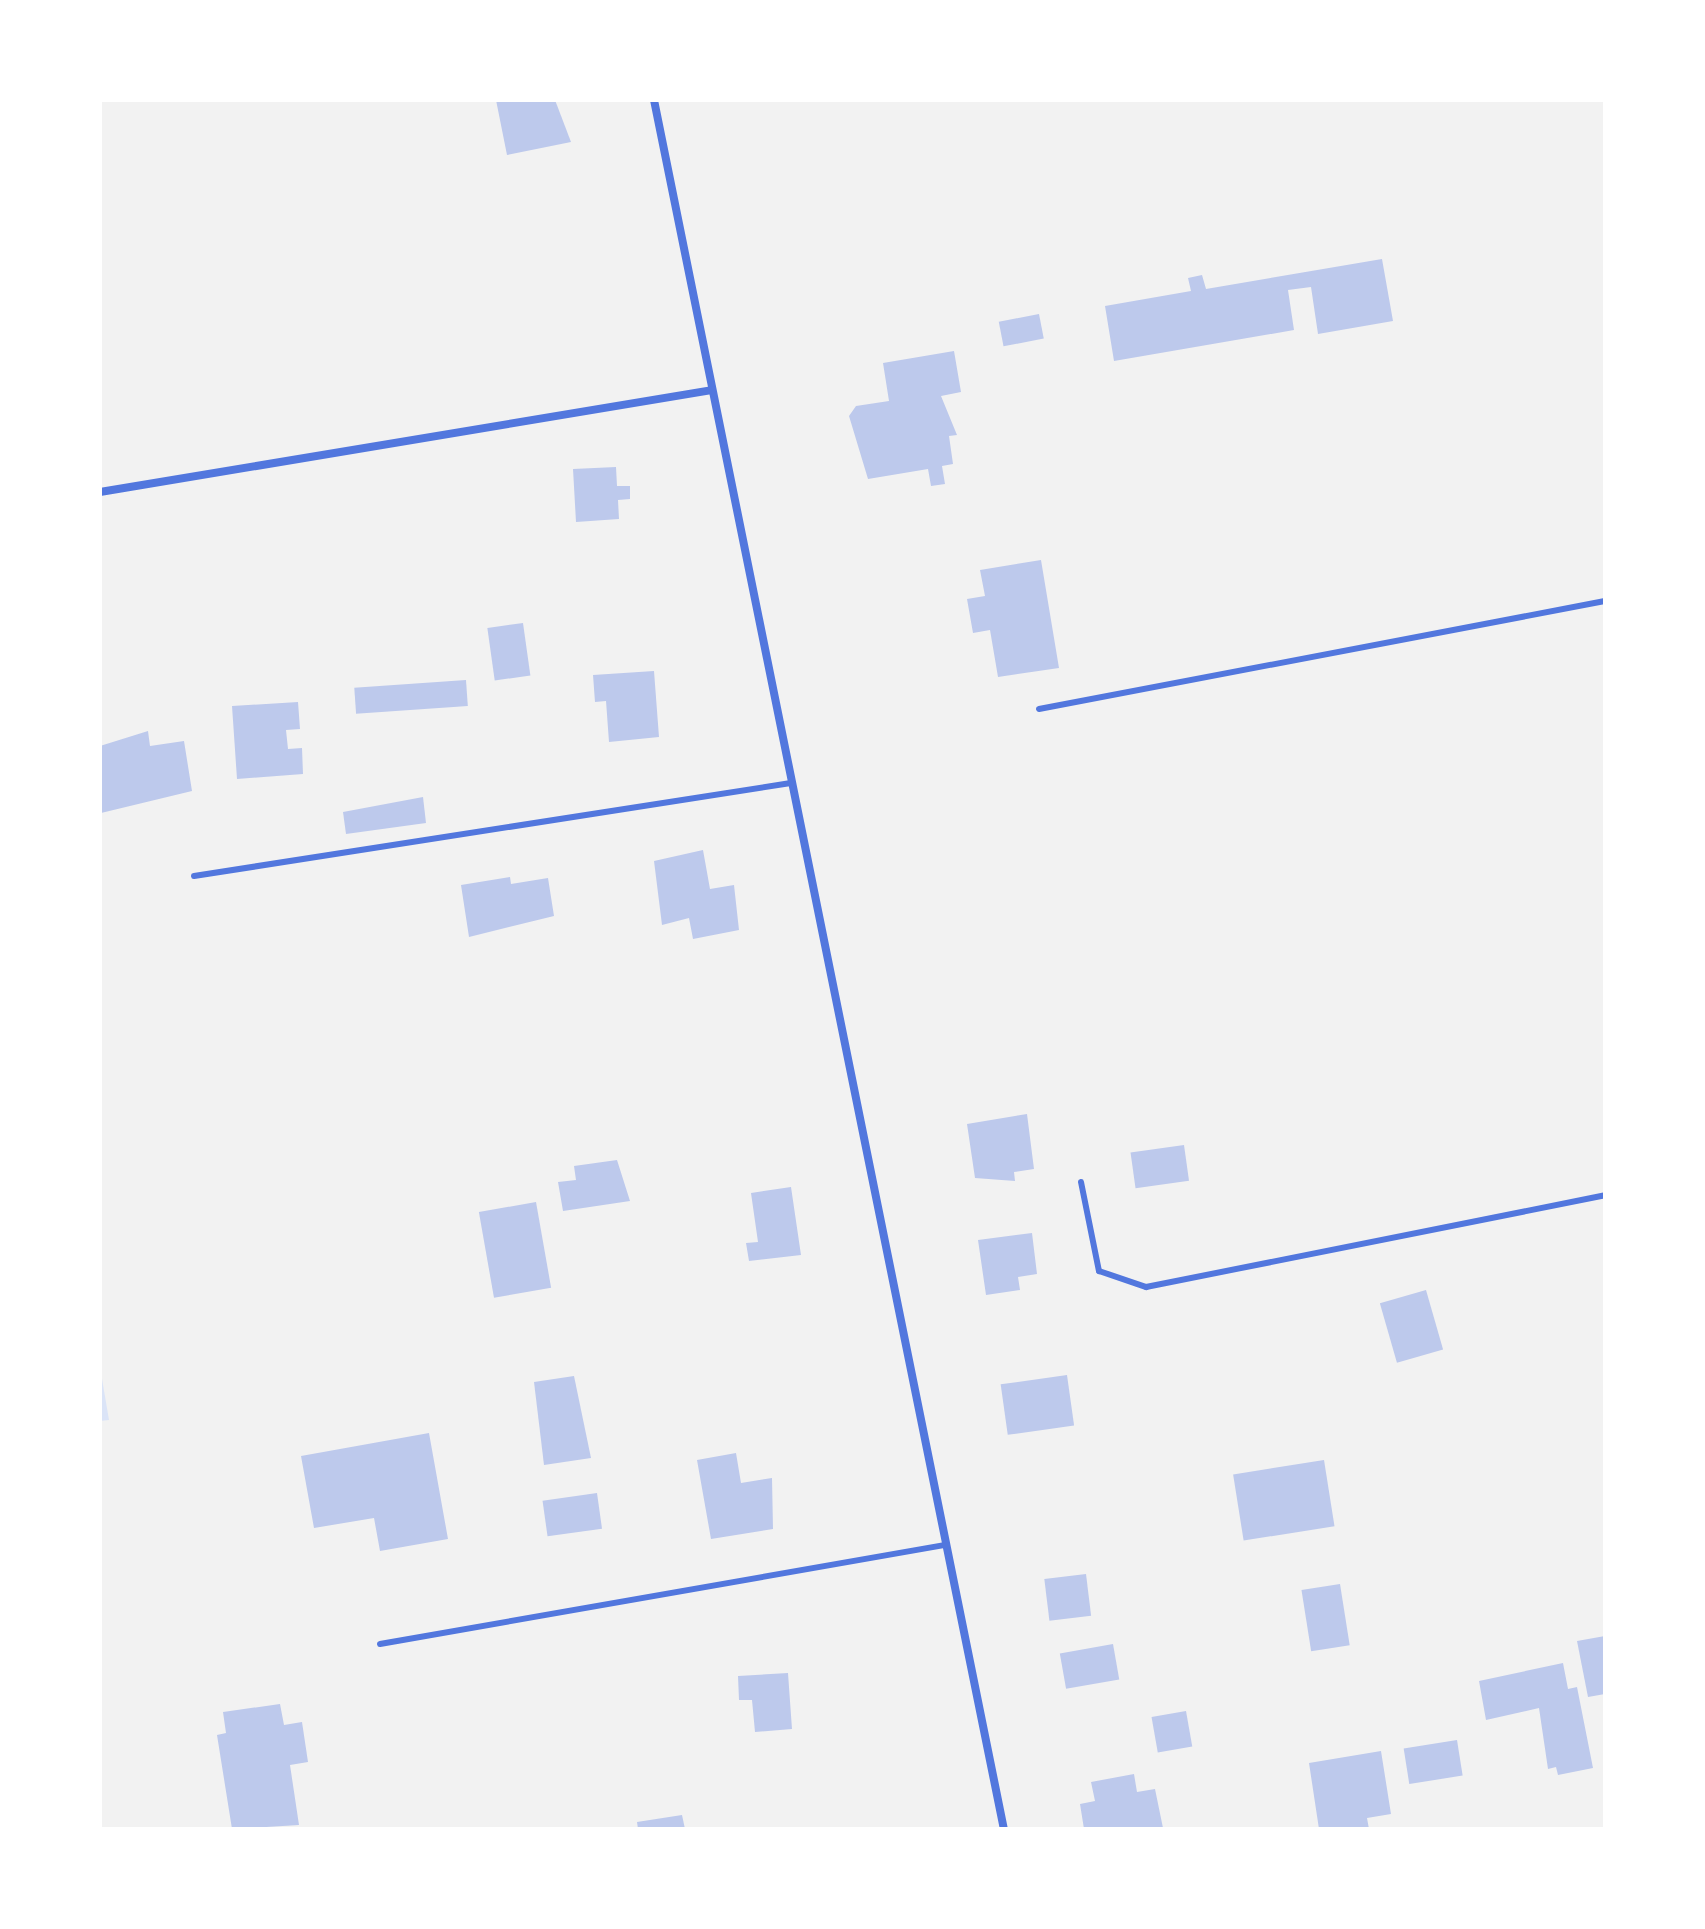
<!DOCTYPE html>
<html>
<head>
<meta charset="utf-8">
<style>
	body { margin:0 }
	#map { position:relative; width:1705px; height:1929px; overflow:hidden; background:#f2f2f2; font-family:"Libre Baskerville",serif }
	div>[style] { position:absolute }
	[style*='--x'] { left:calc(var(--x)*1px); top:calc(var(--y)*1px); width:calc(var(--w)*1px); rotate:calc(var(--a)*1deg) }
	.green>* { inset:0; background:#dbe4f7 }
	.building>* { inset:0; background:#bdc9ec; transform-origin:0 0 }
	.service>* { height:6px; margin:-3px; padding:0 3px; transform-origin:3px; border-radius:3px; background:#5277de }
	.minor>* { height:8px; margin:-4px; padding:0 4px; transform-origin:4px; border-radius:4px; background:#5277de }
	span { translate:-50% -50%; white-space:nowrap; text-align:center; line-height:1.15; -webkit-text-stroke:8px #fff; paint-order:stroke }
	.frame { position:absolute; inset:0; border:102px solid #fff; pointer-events:none }
</style>
</head>
<body>
<div id="map">
	<div class="green">
		<i style="clip-path:polygon(100px 1367px,109px 1420px,100px 1421px)"></i>
	</div>
	<div class="building">
		<i style="clip-path:polygon(496px 100px,555px 100px,571px 142px,507px 155px)"></i>
		<i style="clip-path:polygon(1382px 259px,1393px 321px,1318px 334px,1311px 287px,1288px 290px,1294px 330px,1114px 361px,1105px 306px,1191px 291px,1188px 278px,1202px 275px,1206px 289px)"></i>
		<i style="left:1039px;top:314px;width:25px;height:41px;rotate:79deg"></i>
		<i style="clip-path:polygon(954px 351px,961px 392px,941px 396px,957px 435px,949px 436px,953px 464px,942px 466px,945px 484px,931px 486px,928px 469px,868px 479px,849px 416px,856px 406px,889px 401px,883px 363px)"></i>
		<i style="clip-path:polygon(616px 467px,617px 486px,630px 486px,630px 499px,618px 500px,619px 519px,576px 522px,573px 469px)"></i>
		<i style="clip-path:polygon(1041px 560px,1059px 668px,998px 677px,990px 630px,973px 633px,967px 599px,985px 596px,980px 570px)"></i>
		<i style="left:523px;top:623px;width:53px;height:36px;rotate:82deg"></i>
		<i style="clip-path:polygon(654px 671px,659px 737px,609px 742px,606px 701px,595px 702px,593px 675px)"></i>
		<i style="left:466px;top:680px;width:26px;height:112px;rotate:86deg"></i>
		<i style="clip-path:polygon(298px 702px,300px 729px,286px 730px,288px 749px,302px 748px,303px 774px,237px 779px,232px 706px)"></i>
		<i style="clip-path:polygon(148px 731px,150px 746px,184px 741px,192px 791px,101px 813px,100px 746px)"></i>
		<i style="clip-path:polygon(423px 797px,426px 823px,346px 834px,343px 812px)"></i>
		<i style="clip-path:polygon(703px 850px,710px 889px,734px 885px,739px 930px,693px 939px,689px 918px,662px 925px,654px 861px)"></i>
		<i style="clip-path:polygon(510px 877px,511px 884px,548px 878px,554px 916px,469px 937px,461px 885px)"></i>
		<i style="clip-path:polygon(1027px 1114px,1034px 1169px,1014px 1172px,1015px 1181px,975px 1178px,967px 1124px)"></i>
		<i style="left:1184px;top:1145px;width:36px;height:54px;rotate:82deg"></i>
		<i style="clip-path:polygon(617px 1160px,630px 1201px,563px 1211px,558px 1182px,576px 1180px,574px 1166px)"></i>
		<i style="clip-path:polygon(791px 1187px,801px 1255px,749px 1261px,746px 1243px,758px 1242px,751px 1193px)"></i>
		<i style="left:536px;top:1202px;width:87px;height:58px;rotate:80deg"></i>
		<i style="clip-path:polygon(1032px 1233px,1037px 1274px,1018px 1277px,1020px 1290px,986px 1295px,978px 1240px)"></i>
		<i style="left:1426px;top:1290px;width:62px;height:48px;rotate:74deg"></i>
		<i style="left:1067px;top:1375px;width:51px;height:67px;rotate:82deg"></i>
		<i style="clip-path:polygon(574px 1376px,591px 1458px,544px 1465px,534px 1382px)"></i>
		<i style="clip-path:polygon(429px 1433px,448px 1539px,380px 1551px,374px 1518px,314px 1528px,301px 1456px)"></i>
		<i style="clip-path:polygon(736px 1453px,741px 1483px,772px 1478px,773px 1529px,711px 1539px,697px 1460px)"></i>
		<i style="left:1324px;top:1460px;width:67px;height:92px;rotate:81deg"></i>
		<i style="left:597px;top:1493px;width:36px;height:55px;rotate:82deg"></i>
		<i style="left:1086px;top:1574px;width:42px;height:42px;rotate:83deg"></i>
		<i style="left:1340px;top:1584px;width:62px;height:39px;rotate:81deg"></i>
		<i style="clip-path:polygon(1605px 1636px,1605px 1694px,1588px 1697px,1577px 1641px)"></i>
		<i style="left:1113px;top:1644px;width:36px;height:54px;rotate:80deg"></i>
		<i style="clip-path:polygon(1563px 1663px,1568px 1689px,1577px 1687px,1593px 1768px,1558px 1775px,1556px 1767px,1548px 1769px,1539px 1708px,1486px 1720px,1479px 1681px)"></i>
		<i style="clip-path:polygon(788px 1673px,792px 1729px,755px 1732px,752px 1700px,739px 1700px,738px 1676px)"></i>
		<i style="clip-path:polygon(280px 1704px,284px 1725px,302px 1722px,308px 1762px,290px 1765px,299px 1825px,232px 1829px,217px 1735px,226px 1733px,223px 1712px)"></i>
		<i style="left:1186px;top:1711px;width:36px;height:35px;rotate:80deg"></i>
		<i style="left:1457px;top:1740px;width:36px;height:54px;rotate:81deg"></i>
		<i style="clip-path:polygon(1381px 1751px,1391px 1814px,1367px 1818px,1369px 1829px,1319px 1829px,1309px 1763px)"></i>
		<i style="clip-path:polygon(1134px 1774px,1137px 1792px,1155px 1789px,1163px 1828px,1084px 1829px,1080px 1804px,1095px 1801px,1091px 1782px)"></i>
		<i style="clip-path:polygon(682px 1815px,685px 1829px,638px 1829px,637px 1822px)"></i>
	</div>
	<div class="service">
		<i style="--x:1039;--y:709;--w:576;--a:-10.8"></i>
		<i style="--x:194;--y:876;--w:604;--a:-8.85"></i>
		<i style="--x:1081;--y:1182;--w:91;--a:78.6"></i>
		<i style="--x:1099;--y:1271;--w:50;--a:18.8"></i>
		<i style="--x:1146;--y:1287;--w:468;--a:-11.3"></i>
		<i style="--x:380;--y:1644;--w:574;--a:-9.94"></i>
	</div>
	<div class="minor">
		<i style="--x:654;--y:100;--w:1764;--a:78.56"></i>
		<i style="--x:100;--y:492;--w:620;--a:-9.46"></i>
	</div>
	<div class="frame"></div>
</div>
</body>
</html>
